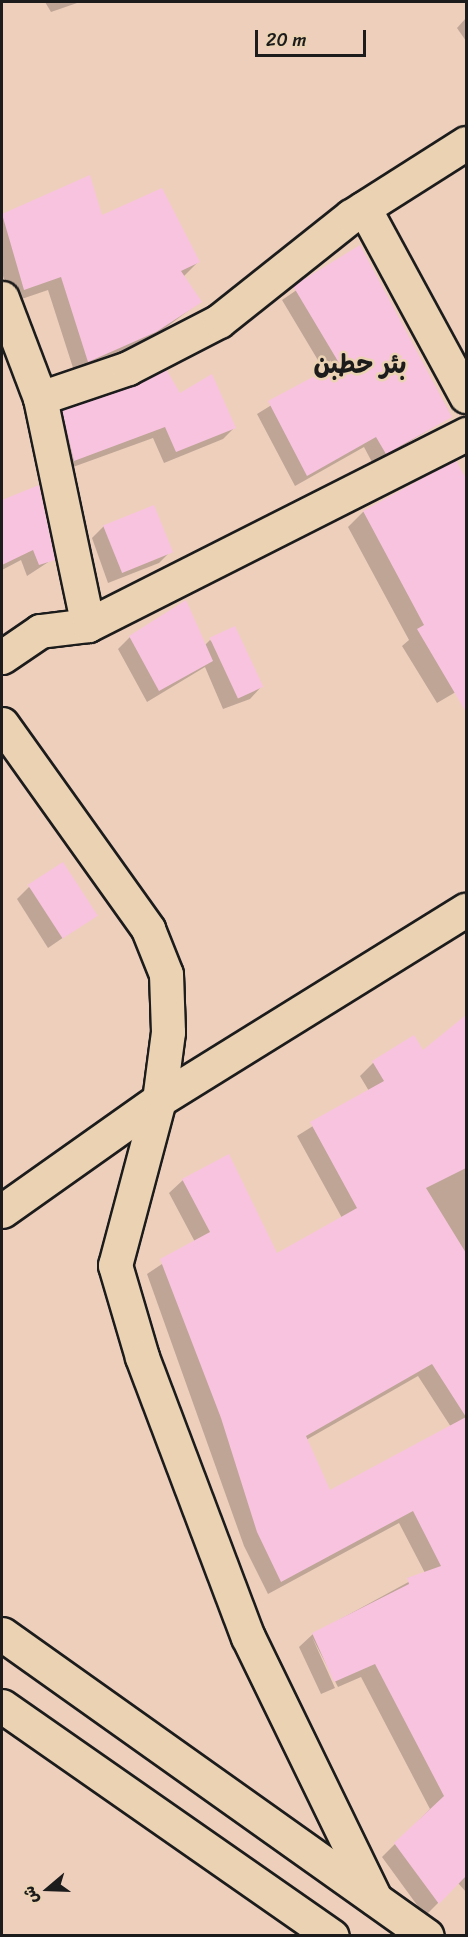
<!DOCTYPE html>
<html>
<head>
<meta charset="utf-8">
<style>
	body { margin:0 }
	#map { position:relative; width:468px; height:1937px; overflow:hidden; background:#eecfbc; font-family:Sriracha,"Playpen Sans Arabic",sans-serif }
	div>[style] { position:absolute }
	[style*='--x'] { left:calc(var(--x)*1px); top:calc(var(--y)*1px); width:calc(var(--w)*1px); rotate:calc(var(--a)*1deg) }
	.shadow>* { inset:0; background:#0003 }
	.building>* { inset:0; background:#f8c3de; transform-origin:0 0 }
	.roads { filter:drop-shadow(2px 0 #1c1c1c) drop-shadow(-2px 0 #1c1c1c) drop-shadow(0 2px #1c1c1c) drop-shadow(0 -2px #1c1c1c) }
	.minor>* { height:33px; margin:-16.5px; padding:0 16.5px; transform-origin:16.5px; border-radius:16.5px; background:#ebd2b3 }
	.major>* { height:33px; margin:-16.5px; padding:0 16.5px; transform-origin:16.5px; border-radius:16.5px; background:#ebd2b3 }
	span { translate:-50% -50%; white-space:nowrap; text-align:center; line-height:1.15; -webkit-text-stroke:5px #ebd2b3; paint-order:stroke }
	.district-label { font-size:26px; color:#1c1c1c; font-weight:700 }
	.frame { position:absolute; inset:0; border:3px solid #1c1c1c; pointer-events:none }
	.north { position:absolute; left:18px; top:1859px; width:60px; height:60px; -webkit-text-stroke:4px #ebd2b3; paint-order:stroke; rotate:251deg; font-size:16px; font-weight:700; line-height:24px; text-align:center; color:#1c1c1c }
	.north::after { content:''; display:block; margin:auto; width:21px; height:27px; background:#1c1c1c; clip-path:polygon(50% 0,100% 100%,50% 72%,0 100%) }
	.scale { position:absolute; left:255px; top:30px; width:111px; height:27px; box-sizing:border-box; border:3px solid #1c1c1c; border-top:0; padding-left:8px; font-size:18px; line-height:21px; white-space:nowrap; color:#1c1c1c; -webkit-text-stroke:4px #ebd2b3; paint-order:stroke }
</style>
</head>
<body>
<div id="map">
	<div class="shadow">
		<i style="clip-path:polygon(45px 2px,80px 2px,51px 12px)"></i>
		<i style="clip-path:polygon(466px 18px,466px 41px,457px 28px)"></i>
		<i style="clip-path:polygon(2px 216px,101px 217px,198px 262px,183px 277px,200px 302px,141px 346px,75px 374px,48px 290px,10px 303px,2px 272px)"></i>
		<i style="clip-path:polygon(360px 247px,451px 416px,373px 464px,364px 447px,295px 486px,257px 414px,325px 372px,282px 300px)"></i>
		<i style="clip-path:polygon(179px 395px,235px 427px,223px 439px,164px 463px,153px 438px,62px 471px,51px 424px,63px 412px)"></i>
		<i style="clip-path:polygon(455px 462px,466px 482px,466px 686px,437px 703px,402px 646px,409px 640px,348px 527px,363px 512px)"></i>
		<i style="clip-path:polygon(38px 487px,53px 559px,27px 576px,21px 560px,2px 570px,2px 502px)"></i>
		<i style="clip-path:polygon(104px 526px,171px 551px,159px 563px,108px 583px,92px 538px)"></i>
		<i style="clip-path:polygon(130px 637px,205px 645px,210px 640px,261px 687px,250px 699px,223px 709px,205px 667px,147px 702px,118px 649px)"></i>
		<i style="clip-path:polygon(29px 887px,96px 915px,48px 948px,17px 899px)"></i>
		<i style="clip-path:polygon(evenodd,466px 1017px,466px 1892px,458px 1883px,425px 1916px,382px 1857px,430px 1809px,361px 1677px,338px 1687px,312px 1637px,335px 1688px,321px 1694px,299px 1647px,313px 1634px,425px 1573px,399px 1523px,268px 1594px,244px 1546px,147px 1274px,195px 1242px,169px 1193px,183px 1180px,276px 1255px,342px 1218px,297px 1136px,369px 1091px,360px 1076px,373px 1063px,423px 1052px,466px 1017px,418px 1376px,451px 1427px,329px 1492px,306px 1440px,418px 1376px)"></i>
	</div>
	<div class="building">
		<i style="clip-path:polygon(90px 175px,102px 215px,162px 188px,200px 262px,181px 271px,202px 302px,156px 332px,88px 362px,61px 277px,24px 290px,2px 214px)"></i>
		<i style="clip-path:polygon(360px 245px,452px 417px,386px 454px,376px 437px,307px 476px,268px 401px,339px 363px,293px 286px)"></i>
		<i style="clip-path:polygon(166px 369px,180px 393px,212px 374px,236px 428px,176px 452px,165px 427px,74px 461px,62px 410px)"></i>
		<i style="clip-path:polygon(456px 460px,466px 479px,466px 712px,417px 629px,424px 625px,363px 511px)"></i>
		<i style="clip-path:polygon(39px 485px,55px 560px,39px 565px,33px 550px,2px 565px,2px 500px)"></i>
		<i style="left:154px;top:505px;width:51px;height:55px;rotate:68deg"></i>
		<i style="clip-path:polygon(186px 600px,213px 661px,159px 691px,129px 636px)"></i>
		<i style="left:235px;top:626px;width:67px;height:28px;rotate:65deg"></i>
		<i style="left:63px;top:862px;width:64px;height:42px;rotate:57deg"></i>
		<i style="clip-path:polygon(evenodd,466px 1015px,466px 1168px,426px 1188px,466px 1253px,466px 1876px,439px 1904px,394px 1843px,444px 1796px,375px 1664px,334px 1682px,312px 1633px,409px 1584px,407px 1578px,441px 1566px,413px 1511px,281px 1582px,257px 1532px,221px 1418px,160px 1259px,210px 1232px,182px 1179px,229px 1154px,277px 1253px,357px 1208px,310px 1122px,384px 1081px,372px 1061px,414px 1035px,423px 1050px,466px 1015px,432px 1364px,466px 1417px,330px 1490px,306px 1436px,432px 1364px)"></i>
	</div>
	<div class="roads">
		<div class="minor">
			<i style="--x:364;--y:208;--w:214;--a:61.5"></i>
			<i style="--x:2;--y:298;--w:107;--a:69.2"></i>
			<i style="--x:40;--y:398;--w:232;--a:78.1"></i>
			<i style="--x:40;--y:398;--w:93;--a:-18.8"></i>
			<i style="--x:128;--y:368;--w:102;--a:-27.3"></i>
			<i style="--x:219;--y:321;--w:169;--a:-38.5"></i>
			<i style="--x:351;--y:216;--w:136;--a:-32.4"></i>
			<i style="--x:2;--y:657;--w:46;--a:-34.4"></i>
			<i style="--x:40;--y:631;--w:48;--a:-7.1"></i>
			<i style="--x:88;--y:625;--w:424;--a:-26.8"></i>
			<i style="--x:2;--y:724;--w:252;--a:54.5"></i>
			<i style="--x:148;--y:929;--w:48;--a:68.2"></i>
			<i style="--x:166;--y:974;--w:58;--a:88"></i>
			<i style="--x:168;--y:1032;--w:69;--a:97.5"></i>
			<i style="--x:159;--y:1100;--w:171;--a:104.9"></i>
			<i style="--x:115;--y:1265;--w:96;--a:73.6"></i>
			<i style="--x:142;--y:1357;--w:299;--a:69.3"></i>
			<i style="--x:248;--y:1637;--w:291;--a:64.1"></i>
			<i style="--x:2;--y:1211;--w:192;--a:-35.3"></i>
			<i style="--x:159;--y:1100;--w:361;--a:-31.8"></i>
		</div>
		<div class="major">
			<i style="--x:2;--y:1634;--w:521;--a:35.4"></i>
			<i style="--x:2;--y:1706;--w:402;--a:34.9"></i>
		</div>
	</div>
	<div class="district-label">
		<span style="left:360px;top:365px">بئر حطبن</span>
	</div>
	<div class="frame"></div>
	<div class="north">ش</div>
	<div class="scale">20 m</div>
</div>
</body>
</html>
